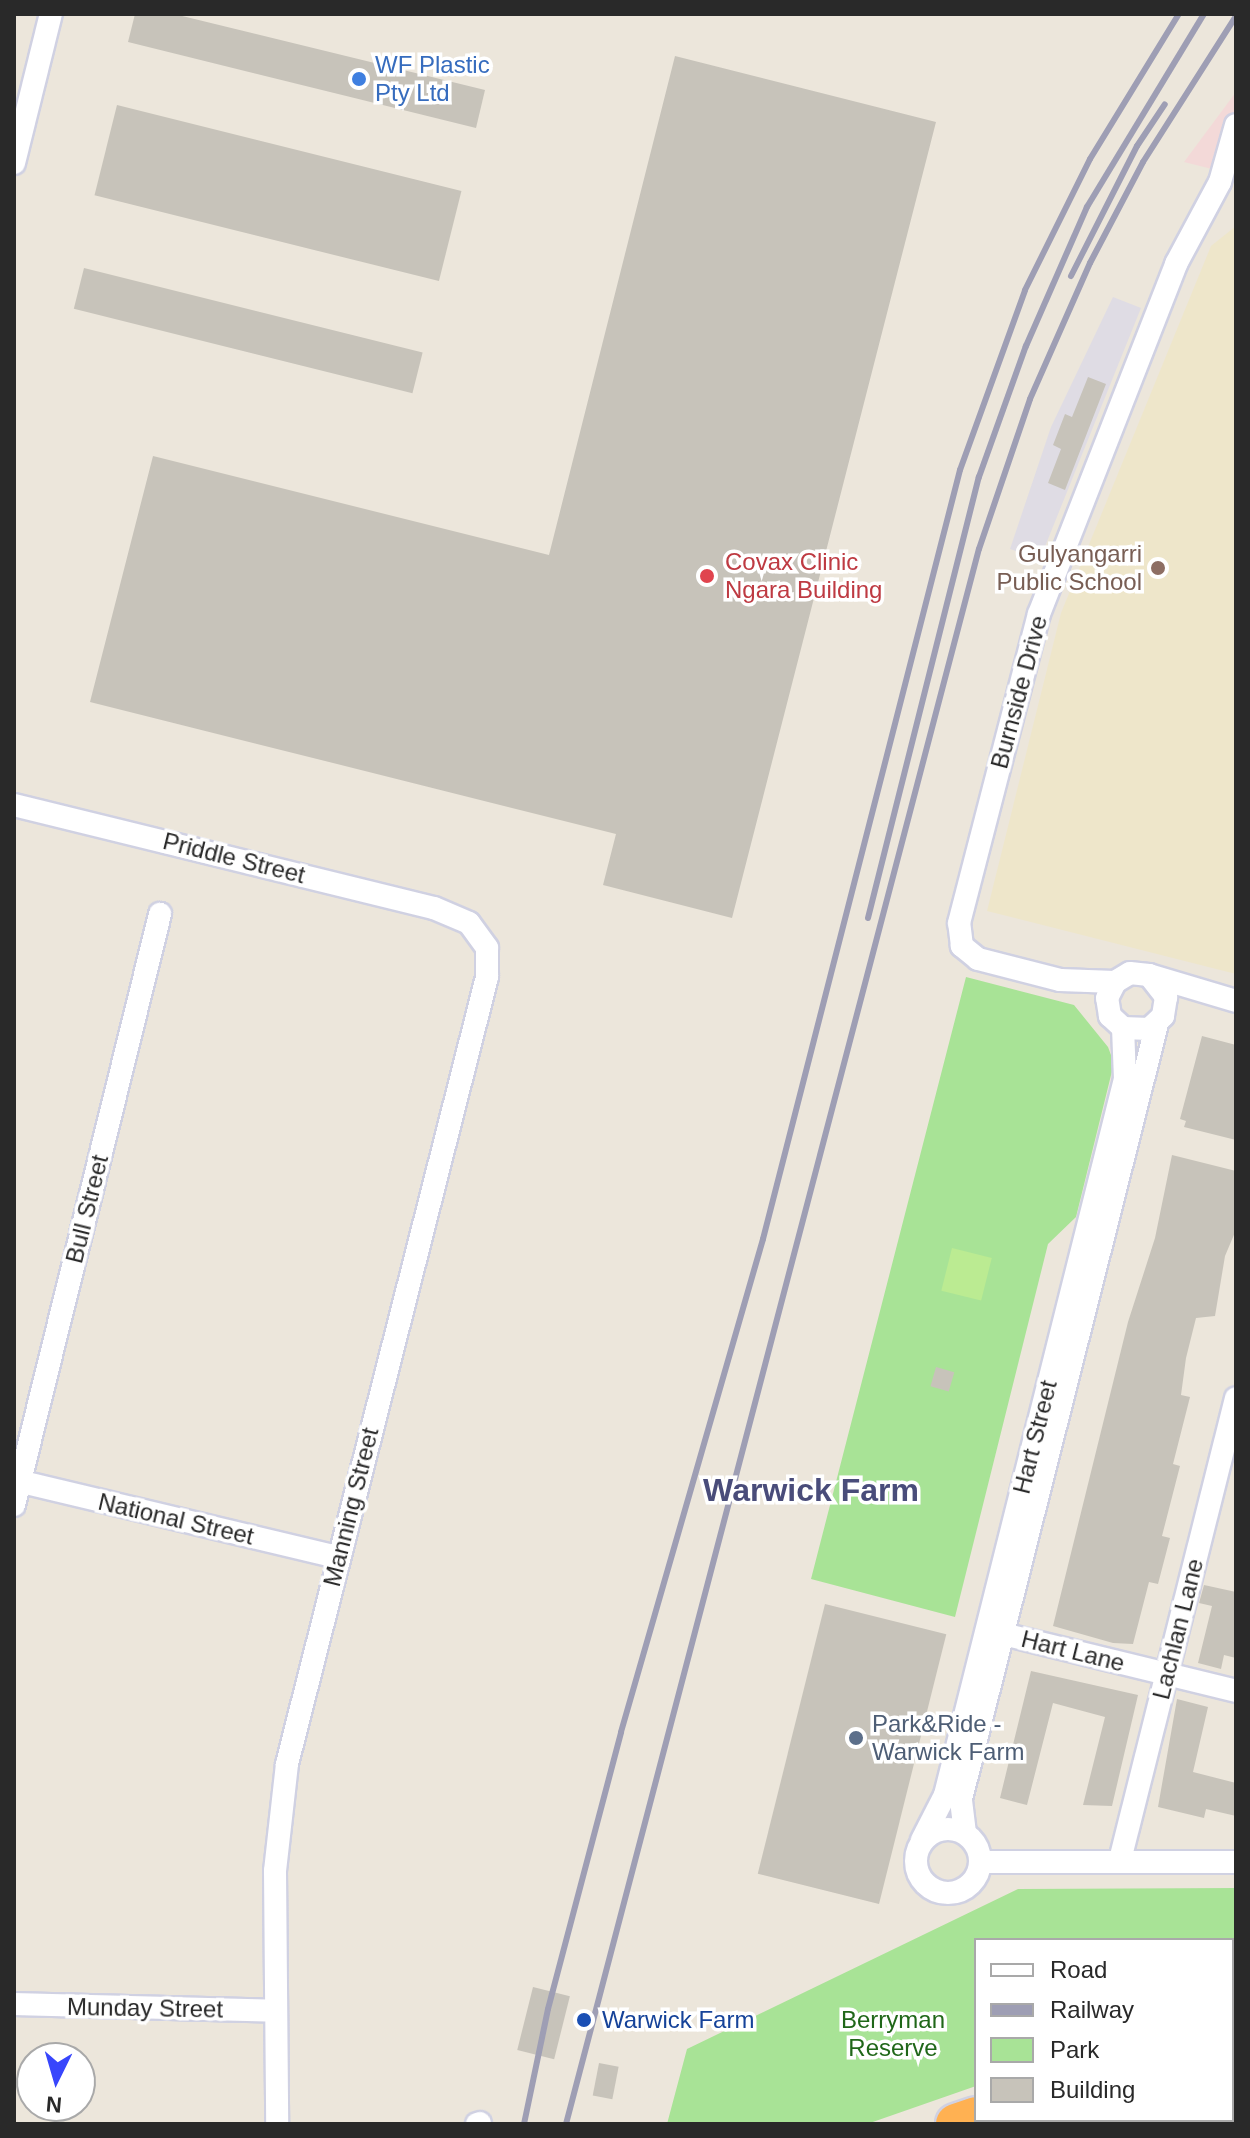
<!DOCTYPE html>
<html>
<head>
<meta charset="utf-8">
<style>
	body { margin:0 }
	#map { position:relative; width:1250px; height:2138px; overflow:hidden; background:#ece6db; font-family:Helvetica,sans-serif }
	div>[style] { position:absolute }
	[style*='--x'] { left:calc(var(--x)*1px); top:calc(var(--y)*1px); width:calc(var(--w)*1px); rotate:calc(var(--a)*1deg) }
	.industrial>* { inset:0; background:#dfdce4 }
	.education>* { inset:0; background:#eee6ca }
	.medical>* { inset:0; background:#f3d9d8 }
	.green>* { inset:0; background:#a8e396 }
	.pitch>* { inset:0; background:#bbeb92; transform-origin:0 0 }
	.building>* { inset:0; background:#c7c3ba; transform-origin:0 0 }
	.roads { filter:drop-shadow(2px 0 #d0d1e2) drop-shadow(-2px 0 #d0d1e2) drop-shadow(0 2px #d0d1e2) drop-shadow(0 -2px #d0d1e2) }
	.street>* { height:22px; margin:-11px; padding:0 11px; transform-origin:11px; border-radius:11px; background:#fff }
	.street>.ring { margin:-11px; padding:0; box-sizing:content-box; background:none; border:22px solid #fff; border-radius:50% }
	.highway>* { height:40px; margin:-20px; padding:0 20px; transform-origin:20px; border-radius:20px; background:#ffb152 }
	.rail>* { height:6px; margin:-3px; padding:0 3px; transform-origin:3px; border-radius:3px; background:#9e9eb4 }
	.dots>* { width:22px; height:22px; translate:-50% -50%; box-sizing:border-box; border:4px solid #fff; border-radius:50% }
	span { translate:-50% -50%; white-space:nowrap; text-align:center; line-height:1.15; -webkit-text-stroke:7px #fff; paint-order:stroke }
	.shop-label { font-size:24px; color:#366cbe }
	.left { translate:0 -50%; text-align:left }
	.education-label { font-size:24px; color:#785e54 }
	.right { translate:-100% -50%; text-align:right }
	.health-label { font-size:24px; color:#be3a42 }
	.street-label { font-size:24px; color:#292929 }
	.service-label { font-size:24px; color:#4e5e75 }
	.transit-label { font-size:24px; color:#164399 }
	.park-label { font-size:24px; color:#206719 }
	.district-label { font-size:32px; color:#494c7a; font-weight:700 }
	.frame { position:absolute; inset:0; border:16px solid #292929; pointer-events:none }
	.legend { position:absolute; left:974px; top:1938px; width:260px; height:184px; box-sizing:border-box; background:#fff; border:2px solid #a9a9a9; margin:0; padding:10px 14px; list-style:none; font-size:24px; color:#292929 }
	.legend li { display:flex; align-items:center; gap:16px; height:40px }
	.legend b { width:40px; border:2px solid #a9a9a9 }
	.north { position:absolute; left:16px; top:2042px; width:80px; height:80px; box-sizing:border-box; background:#fff; border:2px solid #a9a9a9; border-radius:50%; rotate:185deg; font-size:22px; font-weight:700; line-height:32px; text-align:center; color:#292929 }
	.north::after { content:''; display:block; margin:auto; width:28px; height:36px; background:#3846fc; clip-path:polygon(50% 0,100% 100%,50% 72%,0 100%) }
</style>
</head>
<body>
<div id="map">
	<div class="industrial">
		<i style="clip-path:polygon(1113px 297px,1141px 308px,1040px 559px,1010px 549px,1051px 427px)"></i>
	</div>
	<div class="education">
		<i style="clip-path:polygon(1236px 226px,1236px 974px,987px 911px,1061px 613px,1211px 246px)"></i>
	</div>
	<div class="medical">
		<i style="clip-path:polygon(1236px 92px,1236px 175px,1184px 162px)"></i>
	</div>
	<div class="green">
		<i style="clip-path:polygon(966px 977px,1074px 1005px,1108px 1047px,1114px 1063px,1076px 1217px,1048px 1244px,955px 1617px,811px 1579px)"></i>
		<i style="clip-path:polygon(1236px 1888px,1236px 1995px,1232px 1996px,1232px 1940px,976px 1940px,976px 2086px,867px 2124px,667px 2124px,687px 2049px,1018px 1889px)"></i>
	</div>
	<div class="pitch">
		<i style="left:952px;top:1248px;width:41px;height:44px;rotate:14deg"></i>
	</div>
	<div class="building">
		<i style="clip-path:polygon(135px 14px,174px 14px,485px 90px,476px 128px,128px 42px)"></i>
		<i style="clip-path:polygon(675px 56px,936px 122px,732px 918px,603px 885px,616px 834px,90px 702px,153px 456px,549px 555px)"></i>
		<i style="left:117px;top:105px;width:355px;height:93px;rotate:14deg"></i>
		<i style="left:84px;top:268px;width:349px;height:42px;rotate:14deg"></i>
		<i style="clip-path:polygon(1088px 377px,1106px 384px,1065px 490px,1048px 483px,1061px 449px,1053px 445px,1065px 414px,1072px 417px)"></i>
		<i style="clip-path:polygon(1202px 1036px,1236px 1045px,1236px 1140px,1184px 1127px,1186px 1121px,1180px 1119px)"></i>
		<i style="clip-path:polygon(1172px 1155px,1236px 1171px,1236px 1230px,1225px 1256px,1215px 1316px,1196px 1318px,1186px 1358px,1181px 1395px,1190px 1397px,1173px 1464px,1180px 1466px,1162px 1536px,1170px 1538px,1158px 1584px,1149px 1582px,1133px 1644px,1113px 1643px,1053px 1626px,1128px 1322px,1155px 1238px)"></i>
		<i style="left:936px;top:1367px;width:19px;height:20px;rotate:16deg"></i>
		<i style="clip-path:polygon(1204px 1585px,1236px 1592px,1236px 1658px,1224px 1655px,1221px 1669px,1198px 1663px,1212px 1606px,1199px 1603px)"></i>
		<i style="left:825px;top:1604px;width:125px;height:278px;rotate:14deg"></i>
		<i style="clip-path:polygon(1031px 1671px,1138px 1695px,1112px 1806px,1083px 1805px,1105px 1717px,1053px 1703px,1027px 1805px,1000px 1798px)"></i>
		<i style="clip-path:polygon(1177px 1699px,1208px 1707px,1193px 1772px,1236px 1783px,1236px 1816px,1206px 1809px,1204px 1818px,1158px 1807px)"></i>
		<i style="left:533px;top:1987px;width:38px;height:65px;rotate:14deg"></i>
		<i style="left:599px;top:2063px;width:20px;height:33px;rotate:11deg"></i>
	</div>
	<div class="roads">
		<div class="street">
			<i style="--x:14;--y:163;--w:154;--a:-76.1"></i>
			<i style="--x:14;--y:805;--w:432;--a:13.8"></i>
			<i style="--x:434;--y:908;--w:38;--a:23"></i>
			<i style="--x:469;--y:923;--w:31;--a:54"></i>
			<i style="--x:487;--y:948;--w:29;--a:90"></i>
			<i style="--x:487;--y:977;--w:812;--a:104.26"></i>
			<i style="--x:287;--y:1764;--w:108;--a:96.4"></i>
			<i style="--x:275;--y:1871;--w:253;--a:89.5"></i>
			<i style="--x:1149;--y:975;--w:28;--a:52"></i>
			<i style="--x:1166;--y:997;--w:19;--a:99"></i>
			<i style="--x:1163;--y:1016;--w:19;--a:137"></i>
			<i style="--x:1149;--y:1029;--w:26;--a:-178"></i>
			<i style="--x:1123;--y:1028;--w:18;--a:-137"></i>
			<i style="--x:1110;--y:1016;--w:18;--a:-99"></i>
			<i style="--x:1107;--y:998;--w:18;--a:-63"></i>
			<i style="--x:1115;--y:982;--w:17;--a:-31"></i>
			<i style="--x:1130;--y:973;--w:19;--a:6"></i>
			<i style="--x:1149;--y:975;--w:91;--a:16.6"></i>
			<i style="--x:1115;--y:982;--w:55;--a:-177.9"></i>
			<i style="--x:1060;--y:980;--w:85;--a:-165.6"></i>
			<i style="--x:978;--y:959;--w:21;--a:-141"></i>
			<i style="--x:962;--y:946;--w:23;--a:-97"></i>
			<i style="--x:959;--y:923;--w:319;--a:-75.5"></i>
			<i style="--x:1039;--y:614;--w:376;--a:-68.6"></i>
			<i style="--x:1176;--y:264;--w:93;--a:-61.8"></i>
			<i style="--x:1220;--y:182;--w:59;--a:-74.3"></i>
			<i style="--x:14;--y:1480;--w:333;--a:13.4"></i>
			<i style="--x:14;--y:1505;--w:609;--a:-76.12"></i>
			<i style="--x:1003;--y:1634;--w:240;--a:13.7"></i>
			<i class="ring" style="left:916px;top:1829px;width:42px;height:42px"></i>
			<i style="--x:965;--y:1833;--w:34;--a:-97"></i>
			<i style="--x:961;--y:1799;--w:799;--a:-75.81"></i>
			<i style="--x:922;--y:1840;--w:51;--a:-62.9"></i>
			<i style="--x:945;--y:1795;--w:738;--a:-75.89"></i>
			<i style="--x:1125;--y:1079;--w:51;--a:-92.2"></i>
			<i style="--x:1120;--y:1860;--w:476;--a:-75.9"></i>
			<i style="--x:980;--y:1862;--w:256;--a:0"></i>
			<i style="--x:14;--y:2004;--w:261;--a:1.5"></i>
			<i style="--x:477;--y:2124;--w:3;--a:-18"></i>
		</div>
		<div class="highway">
			<i style="--x:1232;--y:2027;--w:4;--a:-27"></i>
			<i style="--x:1232;--y:2063;--w:4;--a:-14"></i>
			<i style="--x:956;--y:2124;--w:21;--a:-19"></i>
			<i style="--x:1059;--y:2124;--w:12;--a:-20"></i>
		</div>
	</div>
	<div class="rail">
		<i style="--x:1071;--y:276;--w:146;--a:-63.1"></i>
		<i style="--x:1137;--y:146;--w:50;--a:-56.3"></i>
		<i style="--x:868;--y:918;--w:455;--a:-75.9"></i>
		<i style="--x:979;--y:477;--w:139;--a:-70.3"></i>
		<i style="--x:1026;--y:346;--w:152;--a:-66.3"></i>
		<i style="--x:1087;--y:207;--w:226;--a:-58.8"></i>
		<i style="--x:524;--y:2124;--w:117;--a:-78.2"></i>
		<i style="--x:548;--y:2009;--w:286;--a:-75.2"></i>
		<i style="--x:621;--y:1732;--w:513;--a:-73.93"></i>
		<i style="--x:763;--y:1239;--w:794;--a:-75.63"></i>
		<i style="--x:960;--y:470;--w:191;--a:-70.1"></i>
		<i style="--x:1025;--y:290;--w:146;--a:-63.6"></i>
		<i style="--x:1090;--y:159;--w:170;--a:-58.5"></i>
		<i style="--x:566;--y:2124;--w:1628;--a:-75.31"></i>
		<i style="--x:979;--y:549;--w:158;--a:-71.2"></i>
		<i style="--x:1030;--y:399;--w:149;--a:-66.2"></i>
		<i style="--x:1090;--y:263;--w:114;--a:-62.3"></i>
		<i style="--x:1143;--y:162;--w:173;--a:-57.5"></i>
	</div>
	<div class="dots">
		<i style="left:359px;top:79px;background:#3f7fe0"></i>
		<i style="left:1158px;top:568px;background:#8d6e63"></i>
		<i style="left:707px;top:576px;background:#e0444e"></i>
		<i style="left:856px;top:1738px;background:#5c6f8a"></i>
		<i style="left:584px;top:2020px;background:#1a4fb4"></i>
	</div>
	<div class="shop-label">
		<span class="left" style="left:375px;top:79px">WF Plastic<br>Pty Ltd</span>
	</div>
	<div class="education-label">
		<span class="right" style="left:1142px;top:568px">Gulyangarri<br>Public School</span>
	</div>
	<div class="health-label">
		<span class="left" style="left:725px;top:576px">Covax Clinic<br>Ngara Building</span>
	</div>
	<div class="street-label">
		<span style="left:1019px;top:692px;rotate:-75deg">Burnside Drive</span>
		<span style="left:234px;top:858px;rotate:14deg">Priddle Street</span>
		<span style="left:87px;top:1209px;rotate:-76deg">Bull Street</span>
		<span style="left:1035px;top:1437px;rotate:-76deg">Hart Street</span>
		<span style="left:351px;top:1507px;rotate:-76deg">Manning Street</span>
		<span style="left:176px;top:1519px;rotate:13deg">National Street</span>
		<span style="left:1178px;top:1629px;rotate:-76deg">Lachlan Lane</span>
		<span style="left:1073px;top:1651px;rotate:14deg">Hart Lane</span>
		<span style="left:145px;top:2008px;rotate:1deg">Munday Street</span>
	</div>
	<div class="service-label">
		<span class="left" style="left:872px;top:1738px">Park&amp;Ride -<br>Warwick Farm</span>
	</div>
	<div class="transit-label">
		<span class="left" style="left:602px;top:2020px">Warwick Farm</span>
	</div>
	<div class="park-label">
		<span style="left:893px;top:2034px">Berryman<br>Reserve</span>
	</div>
	<div class="district-label">
		<span style="left:811px;top:1490px">Warwick Farm</span>
	</div>
	<div class="frame"></div>
	<ul class="legend">
	<li><b style="height:10px;background:#fff"></b>Road</li>
	<li><b style="height:10px;background:#9e9eb4"></b>Railway</li>
	<li><b style="height:22px;background:#a8e396"></b>Park</li>
	<li><b style="height:22px;background:#c7c3ba"></b>Building</li>
	</ul>
	<div class="north">N</div>
</div>
</body>
</html>
